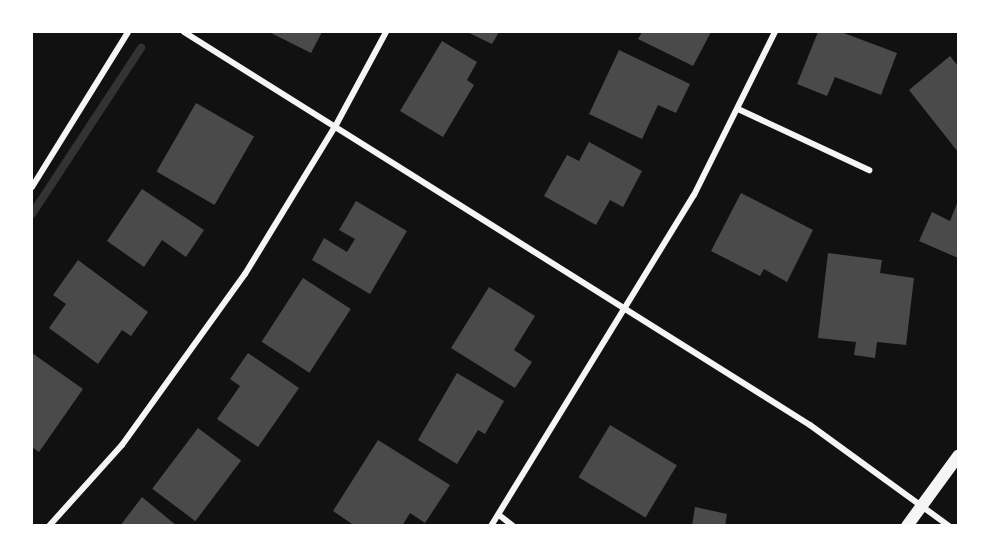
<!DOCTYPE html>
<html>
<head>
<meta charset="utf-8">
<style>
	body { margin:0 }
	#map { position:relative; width:990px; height:557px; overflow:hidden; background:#111; font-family:"Roboto Condensed",sans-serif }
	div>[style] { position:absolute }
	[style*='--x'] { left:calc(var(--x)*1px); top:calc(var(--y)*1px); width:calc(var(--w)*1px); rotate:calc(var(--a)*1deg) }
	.stream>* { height:8px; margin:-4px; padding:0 4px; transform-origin:4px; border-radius:4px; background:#333 }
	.building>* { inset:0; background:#4a4a4a; transform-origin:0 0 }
	.minor>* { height:6px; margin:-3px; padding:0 3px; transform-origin:3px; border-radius:3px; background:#f5f5f5 }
	.secondary>* { height:12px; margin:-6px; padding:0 6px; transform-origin:6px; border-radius:6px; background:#f5f5f5 }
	span { translate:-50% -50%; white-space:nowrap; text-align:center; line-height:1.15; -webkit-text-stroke:4.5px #fff; paint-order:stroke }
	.frame { position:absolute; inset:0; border:33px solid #fff; pointer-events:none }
</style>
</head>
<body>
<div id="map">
	<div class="stream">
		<i style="--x:32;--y:214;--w:199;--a:-56.7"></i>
	</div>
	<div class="building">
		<i style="clip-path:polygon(269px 32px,322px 32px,311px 53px)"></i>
		<i style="clip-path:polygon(467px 32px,499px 32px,492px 44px)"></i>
		<i style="clip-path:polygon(642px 32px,711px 32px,693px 66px,638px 39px)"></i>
		<i style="clip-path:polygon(818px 32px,841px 32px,897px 53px,881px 95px,835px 77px,827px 96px,797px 84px)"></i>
		<i style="clip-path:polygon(442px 41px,477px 62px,467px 80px,474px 85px,443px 137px,400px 111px)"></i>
		<i style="clip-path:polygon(619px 50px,690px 84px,676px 113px,658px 105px,642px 139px,589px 114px)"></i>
		<i style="clip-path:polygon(950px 56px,958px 66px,958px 152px,909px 90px)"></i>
		<i style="left:196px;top:103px;width:67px;height:79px;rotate:30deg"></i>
		<i style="clip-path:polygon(589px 142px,642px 171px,623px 207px,610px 200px,596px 225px,544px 196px,567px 155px,579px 161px)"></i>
		<i style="clip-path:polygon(142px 189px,204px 230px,186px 257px,162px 240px,144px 267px,107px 241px)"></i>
		<i style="clip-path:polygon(741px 193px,813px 230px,787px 282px,764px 269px,760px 276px,711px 251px)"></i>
		<i style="clip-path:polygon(356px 201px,407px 231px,370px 294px,312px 260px,324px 238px,347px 252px,355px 239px,339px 230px)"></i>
		<i style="clip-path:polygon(958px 201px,958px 258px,919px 241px,932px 212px,950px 221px)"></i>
		<i style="clip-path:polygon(828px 253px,882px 260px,880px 273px,914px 278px,906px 345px,877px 342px,875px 358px,854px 355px,856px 342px,818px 338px)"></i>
		<i style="clip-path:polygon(78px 260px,148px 312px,131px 336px,122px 330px,98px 364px,49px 328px,66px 304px,53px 295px)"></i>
		<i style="left:303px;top:278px;width:57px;height:76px;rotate:33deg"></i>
		<i style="clip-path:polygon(489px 287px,535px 316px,514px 350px,532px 362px,515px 388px,451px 348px)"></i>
		<i style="clip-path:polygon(32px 353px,83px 389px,39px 452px,32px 447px)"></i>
		<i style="clip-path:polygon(248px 353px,299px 388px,258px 447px,217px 419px,240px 386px,230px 379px)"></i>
		<i style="clip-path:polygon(457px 373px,504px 401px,485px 434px,478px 430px,457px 464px,418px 440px)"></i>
		<i style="left:610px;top:425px;width:78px;height:61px;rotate:31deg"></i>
		<i style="left:198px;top:428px;width:54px;height:76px;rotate:37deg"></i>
		<i style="clip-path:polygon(378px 440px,450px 485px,425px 523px,410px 513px,402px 526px,355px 526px,333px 511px)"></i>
		<i style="clip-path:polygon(142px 497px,177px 526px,120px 526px)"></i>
		<i style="clip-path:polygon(695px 507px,727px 514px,725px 526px,692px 526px)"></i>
	</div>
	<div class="minor">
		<i style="--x:184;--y:32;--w:739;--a:32.12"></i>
		<i style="--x:810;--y:425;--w:172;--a:36"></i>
		<i style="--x:738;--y:109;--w:145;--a:25"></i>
		<i style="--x:32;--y:187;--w:182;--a:-58.2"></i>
		<i style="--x:499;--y:515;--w:18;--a:38"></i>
		<i style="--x:49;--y:526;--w:109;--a:-48"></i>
		<i style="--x:122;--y:445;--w:211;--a:-54.3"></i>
		<i style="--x:245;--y:274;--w:175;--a:-58.6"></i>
		<i style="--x:336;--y:125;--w:106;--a:-61.7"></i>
		<i style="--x:491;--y:526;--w:388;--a:-58.5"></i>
		<i style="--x:694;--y:195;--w:182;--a:-63.6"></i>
	</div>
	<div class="secondary">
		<i style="--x:907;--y:526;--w:87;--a:-53.9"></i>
	</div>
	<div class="frame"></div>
</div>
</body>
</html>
